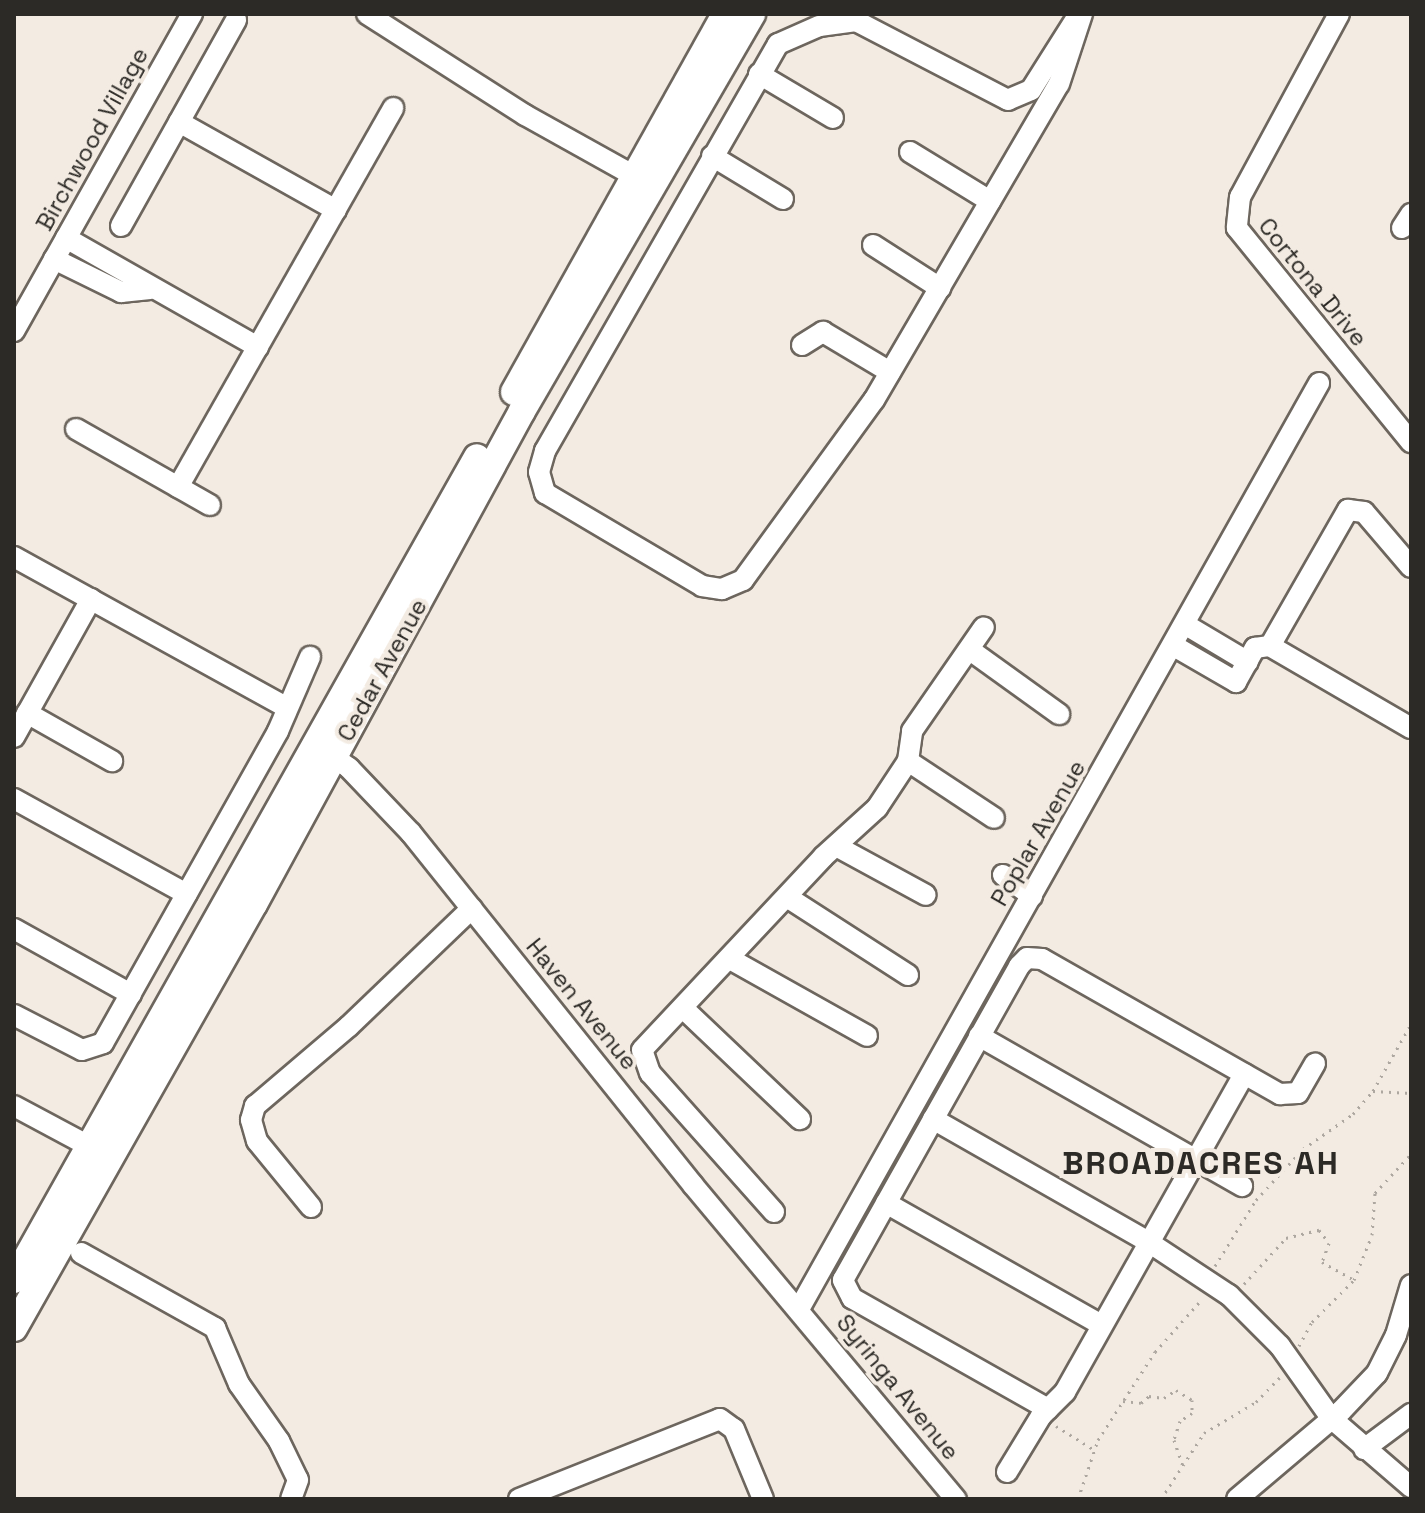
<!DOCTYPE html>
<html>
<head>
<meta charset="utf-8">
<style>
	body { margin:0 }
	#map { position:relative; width:1425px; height:1513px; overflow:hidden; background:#f3ebe2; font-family:"Space Grotesk",sans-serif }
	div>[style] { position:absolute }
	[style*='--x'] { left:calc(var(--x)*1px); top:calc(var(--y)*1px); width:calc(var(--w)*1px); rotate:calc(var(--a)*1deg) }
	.path>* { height:3px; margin-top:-1.5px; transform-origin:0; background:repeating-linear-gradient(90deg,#ada7a0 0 2px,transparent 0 8px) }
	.roads { filter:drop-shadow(2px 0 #6d665e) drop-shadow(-2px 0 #6d665e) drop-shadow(0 2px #6d665e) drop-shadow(0 -2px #6d665e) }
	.minor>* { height:20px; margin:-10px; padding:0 10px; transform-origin:10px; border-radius:10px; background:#fff }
	.major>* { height:26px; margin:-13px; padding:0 13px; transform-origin:13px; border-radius:13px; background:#fff }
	span { translate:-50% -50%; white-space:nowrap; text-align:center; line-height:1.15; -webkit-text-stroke:8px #f3ebe2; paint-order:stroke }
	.street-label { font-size:24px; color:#2c2a26 }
	.district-label { font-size:32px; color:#2c2a26; font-weight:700; letter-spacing:2px }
	.frame { position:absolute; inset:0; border:16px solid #2c2a26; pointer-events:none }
</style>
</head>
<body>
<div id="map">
	<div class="path">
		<i style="--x:1373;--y:1091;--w:38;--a:3"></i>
		<i style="--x:1215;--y:1266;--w:78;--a:-58.2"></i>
		<i style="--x:1256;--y:1200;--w:69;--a:-47.3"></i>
		<i style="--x:1303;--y:1149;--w:61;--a:-35"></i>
		<i style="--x:1353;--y:1114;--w:30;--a:-49"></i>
		<i style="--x:1373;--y:1091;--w:77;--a:-60.4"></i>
		<i style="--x:1244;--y:1284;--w:62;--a:-47.6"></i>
		<i style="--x:1286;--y:1238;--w:34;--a:-14"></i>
		<i style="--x:1319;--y:1230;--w:16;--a:52"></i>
		<i style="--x:1329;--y:1243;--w:20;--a:110"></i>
		<i style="--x:1322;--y:1262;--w:37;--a:29"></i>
		<i style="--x:1299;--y:1346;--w:27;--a:-62"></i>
		<i style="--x:1312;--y:1322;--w:59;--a:-45"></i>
		<i style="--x:1354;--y:1280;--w:48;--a:-68.2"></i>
		<i style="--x:1372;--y:1235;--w:42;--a:-85.9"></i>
		<i style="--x:1375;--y:1193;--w:53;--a:-47.3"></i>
		<i style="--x:1123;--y:1401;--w:18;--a:6"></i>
		<i style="--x:1141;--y:1403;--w:11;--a:-41"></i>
		<i style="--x:1149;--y:1396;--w:15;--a:8"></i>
		<i style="--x:1164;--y:1398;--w:14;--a:-34"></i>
		<i style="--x:1176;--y:1390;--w:19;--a:32"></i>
		<i style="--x:1192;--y:1400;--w:13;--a:90"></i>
		<i style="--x:1192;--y:1413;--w:14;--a:146"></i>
		<i style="--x:1180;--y:1421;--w:20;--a:108"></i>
		<i style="--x:1174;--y:1440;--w:28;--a:71"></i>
		<i style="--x:1056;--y:1426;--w:44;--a:31.9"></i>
		<i style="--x:1078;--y:1499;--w:62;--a:-71.3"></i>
		<i style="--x:1098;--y:1440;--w:105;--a:-57.1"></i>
		<i style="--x:1155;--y:1352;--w:71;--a:-48.4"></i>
		<i style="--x:1161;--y:1499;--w:79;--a:-56.9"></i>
		<i style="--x:1204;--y:1433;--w:61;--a:-30.8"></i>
		<i style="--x:1256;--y:1402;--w:37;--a:-46"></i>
	</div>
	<div class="roads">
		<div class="minor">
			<i style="--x:367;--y:14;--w:188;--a:32.6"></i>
			<i style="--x:525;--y:115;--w:140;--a:29.1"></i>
			<i style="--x:1079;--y:14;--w:90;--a:122.3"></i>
			<i style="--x:1031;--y:90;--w:25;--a:157"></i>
			<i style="--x:1008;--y:100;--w:171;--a:-152.5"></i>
			<i style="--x:856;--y:21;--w:37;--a:172"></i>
			<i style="--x:819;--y:26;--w:45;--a:156.3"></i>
			<i style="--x:778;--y:44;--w:469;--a:119.8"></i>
			<i style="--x:545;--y:451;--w:22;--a:106"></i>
			<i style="--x:539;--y:472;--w:22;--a:74"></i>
			<i style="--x:545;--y:493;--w:182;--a:30.6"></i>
			<i style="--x:702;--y:586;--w:20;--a:9"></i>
			<i style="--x:722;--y:589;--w:23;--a:-23"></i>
			<i style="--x:743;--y:580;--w:223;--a:-54"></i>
			<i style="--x:874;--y:400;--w:366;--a:-59.7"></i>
			<i style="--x:1059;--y:84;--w:74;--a:-71.8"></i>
			<i style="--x:1339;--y:14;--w:208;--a:118.4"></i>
			<i style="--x:1240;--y:197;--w:31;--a:96"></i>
			<i style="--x:1237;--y:228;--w:276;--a:50.9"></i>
			<i style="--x:759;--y:74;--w:86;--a:30.7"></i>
			<i style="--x:179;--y:122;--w:180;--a:29.3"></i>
			<i style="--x:910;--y:152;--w:94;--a:31.5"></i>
			<i style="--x:712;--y:156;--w:83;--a:31.2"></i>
			<i style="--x:121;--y:226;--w:236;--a:-60.8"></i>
			<i style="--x:1402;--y:228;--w:17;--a:-57"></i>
			<i style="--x:66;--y:238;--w:221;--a:29.6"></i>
			<i style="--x:873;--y:245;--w:80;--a:32.7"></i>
			<i style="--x:54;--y:259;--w:75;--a:26.2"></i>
			<i style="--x:121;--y:292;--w:29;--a:-6"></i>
			<i style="--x:14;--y:331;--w:364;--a:-60.7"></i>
			<i style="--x:802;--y:345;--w:25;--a:-32"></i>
			<i style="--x:823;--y:332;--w:78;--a:30.8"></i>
			<i style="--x:76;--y:429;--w:154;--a:29.6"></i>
			<i style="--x:178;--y:487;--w:436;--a:-60.4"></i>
			<i style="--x:14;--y:557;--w:311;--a:28.9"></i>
			<i style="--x:1186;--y:625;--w:72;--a:30.8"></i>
			<i style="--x:1174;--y:646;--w:72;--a:30.1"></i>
			<i style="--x:1236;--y:682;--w:39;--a:-61"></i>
			<i style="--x:1255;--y:648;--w:15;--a:-8"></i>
			<i style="--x:1270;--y:646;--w:163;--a:30.2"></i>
			<i style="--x:1270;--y:646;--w:157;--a:-60.2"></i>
			<i style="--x:1348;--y:510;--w:16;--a:7"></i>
			<i style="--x:1364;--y:512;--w:72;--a:49.5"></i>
			<i style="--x:970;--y:650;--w:110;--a:35.7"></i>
			<i style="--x:27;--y:713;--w:98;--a:29.5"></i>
			<i style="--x:14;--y:737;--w:158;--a:-60.8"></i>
			<i style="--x:322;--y:749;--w:33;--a:35"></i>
			<i style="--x:349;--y:768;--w:90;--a:46.4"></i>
			<i style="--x:411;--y:833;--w:451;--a:51.3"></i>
			<i style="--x:693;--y:1185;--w:410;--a:50.1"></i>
			<i style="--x:908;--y:761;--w:103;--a:33.5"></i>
			<i style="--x:14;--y:799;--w:197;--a:28.8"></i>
			<i style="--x:836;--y:846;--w:102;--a:28.6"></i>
			<i style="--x:1003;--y:875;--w:36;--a:36"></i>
			<i style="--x:787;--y:897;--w:144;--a:32.8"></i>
			<i style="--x:14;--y:929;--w:134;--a:29.1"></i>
			<i style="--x:730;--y:959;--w:157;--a:29.3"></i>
			<i style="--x:684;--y:1009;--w:160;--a:43.5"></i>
			<i style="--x:14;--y:1015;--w:76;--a:27.2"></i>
			<i style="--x:82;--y:1050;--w:22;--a:-18"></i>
			<i style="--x:103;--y:1043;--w:358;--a:-60.7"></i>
			<i style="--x:278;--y:731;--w:81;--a:-66.6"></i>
			<i style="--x:979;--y:1036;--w:303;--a:29.7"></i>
			<i style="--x:14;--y:1106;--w:100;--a:28.1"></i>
			<i style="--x:933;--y:1119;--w:250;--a:29.7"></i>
			<i style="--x:1150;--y:1243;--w:95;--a:33.4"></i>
			<i style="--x:1229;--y:1295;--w:72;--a:45"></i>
			<i style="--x:1280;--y:1346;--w:88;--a:54.7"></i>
			<i style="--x:1331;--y:1418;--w:106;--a:40.8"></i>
			<i style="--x:886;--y:1203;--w:248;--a:29.5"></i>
			<i style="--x:311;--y:1207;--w:85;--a:-129.3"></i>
			<i style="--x:257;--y:1141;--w:22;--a:-106"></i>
			<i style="--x:251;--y:1120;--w:15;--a:-74"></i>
			<i style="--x:255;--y:1106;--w:123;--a:-40.4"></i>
			<i style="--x:349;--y:1026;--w:170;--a:-43.8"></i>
			<i style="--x:774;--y:1212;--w:186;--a:-131.7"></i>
			<i style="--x:650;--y:1073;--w:24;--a:-109"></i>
			<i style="--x:642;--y:1050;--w:265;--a:-46.8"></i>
			<i style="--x:823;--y:857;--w:73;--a:-42.2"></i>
			<i style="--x:877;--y:808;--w:56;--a:-56.6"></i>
			<i style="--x:908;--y:761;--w:30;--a:-82"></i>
			<i style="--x:912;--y:731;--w:126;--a:-55.3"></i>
			<i style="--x:81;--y:1253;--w:154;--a:29.2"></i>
			<i style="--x:215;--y:1328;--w:61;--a:66.8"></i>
			<i style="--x:239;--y:1384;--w:70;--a:54.9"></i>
			<i style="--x:279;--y:1441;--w:43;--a:64"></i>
			<i style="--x:298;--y:1480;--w:20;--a:110"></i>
			<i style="--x:799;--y:1309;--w:1062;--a:-60.68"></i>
			<i style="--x:1048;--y:1409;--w:225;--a:-150.5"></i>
			<i style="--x:852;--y:1298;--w:20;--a:-117"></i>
			<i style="--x:843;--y:1280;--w:360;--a:-60.7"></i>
			<i style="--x:1019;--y:966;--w:11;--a:-45"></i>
			<i style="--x:1027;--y:958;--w:15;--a:4"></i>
			<i style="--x:1042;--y:959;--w:274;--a:29.6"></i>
			<i style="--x:1280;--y:1094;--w:18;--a:-3"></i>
			<i style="--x:1298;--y:1093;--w:34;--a:-60"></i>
			<i style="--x:1364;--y:1449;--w:59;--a:-36.7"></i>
			<i style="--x:1007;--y:1472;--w:66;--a:-58.7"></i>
			<i style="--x:1041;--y:1416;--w:34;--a:-45"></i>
			<i style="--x:1065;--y:1392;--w:365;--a:-60.6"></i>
			<i style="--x:519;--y:1499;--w:216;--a:-21.7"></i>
			<i style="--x:720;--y:1419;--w:17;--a:36"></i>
			<i style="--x:734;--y:1429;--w:76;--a:67.5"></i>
			<i style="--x:1237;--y:1499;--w:136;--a:-40.2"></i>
			<i style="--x:1341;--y:1411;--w:52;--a:-46.5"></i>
			<i style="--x:1377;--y:1373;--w:42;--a:-63.4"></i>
			<i style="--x:1396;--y:1335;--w:52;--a:-73.3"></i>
		</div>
		<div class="major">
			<i style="--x:514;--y:392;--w:433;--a:-60.8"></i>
			<i style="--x:14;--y:1280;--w:944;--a:-60.64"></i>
			<i style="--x:14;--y:1328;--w:487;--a:-60.5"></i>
			<i style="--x:254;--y:904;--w:561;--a:-61.47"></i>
			<i style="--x:522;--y:411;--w:459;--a:-59.9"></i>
		</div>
	</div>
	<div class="street-label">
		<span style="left:92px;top:139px;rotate:-61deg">Birchwood Village</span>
		<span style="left:1313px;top:282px;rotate:51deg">Cortona Drive</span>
		<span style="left:382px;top:670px;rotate:-61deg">Cedar Avenue</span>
		<span style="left:1038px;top:833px;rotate:-60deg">Poplar Avenue</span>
		<span style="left:582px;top:1004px;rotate:51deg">Haven Avenue</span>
		<span style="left:898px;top:1387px;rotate:51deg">Syringa Avenue</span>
	</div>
	<div class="district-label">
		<span style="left:1201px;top:1163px">BROADACRES AH</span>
	</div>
	<div class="frame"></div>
</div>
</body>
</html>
